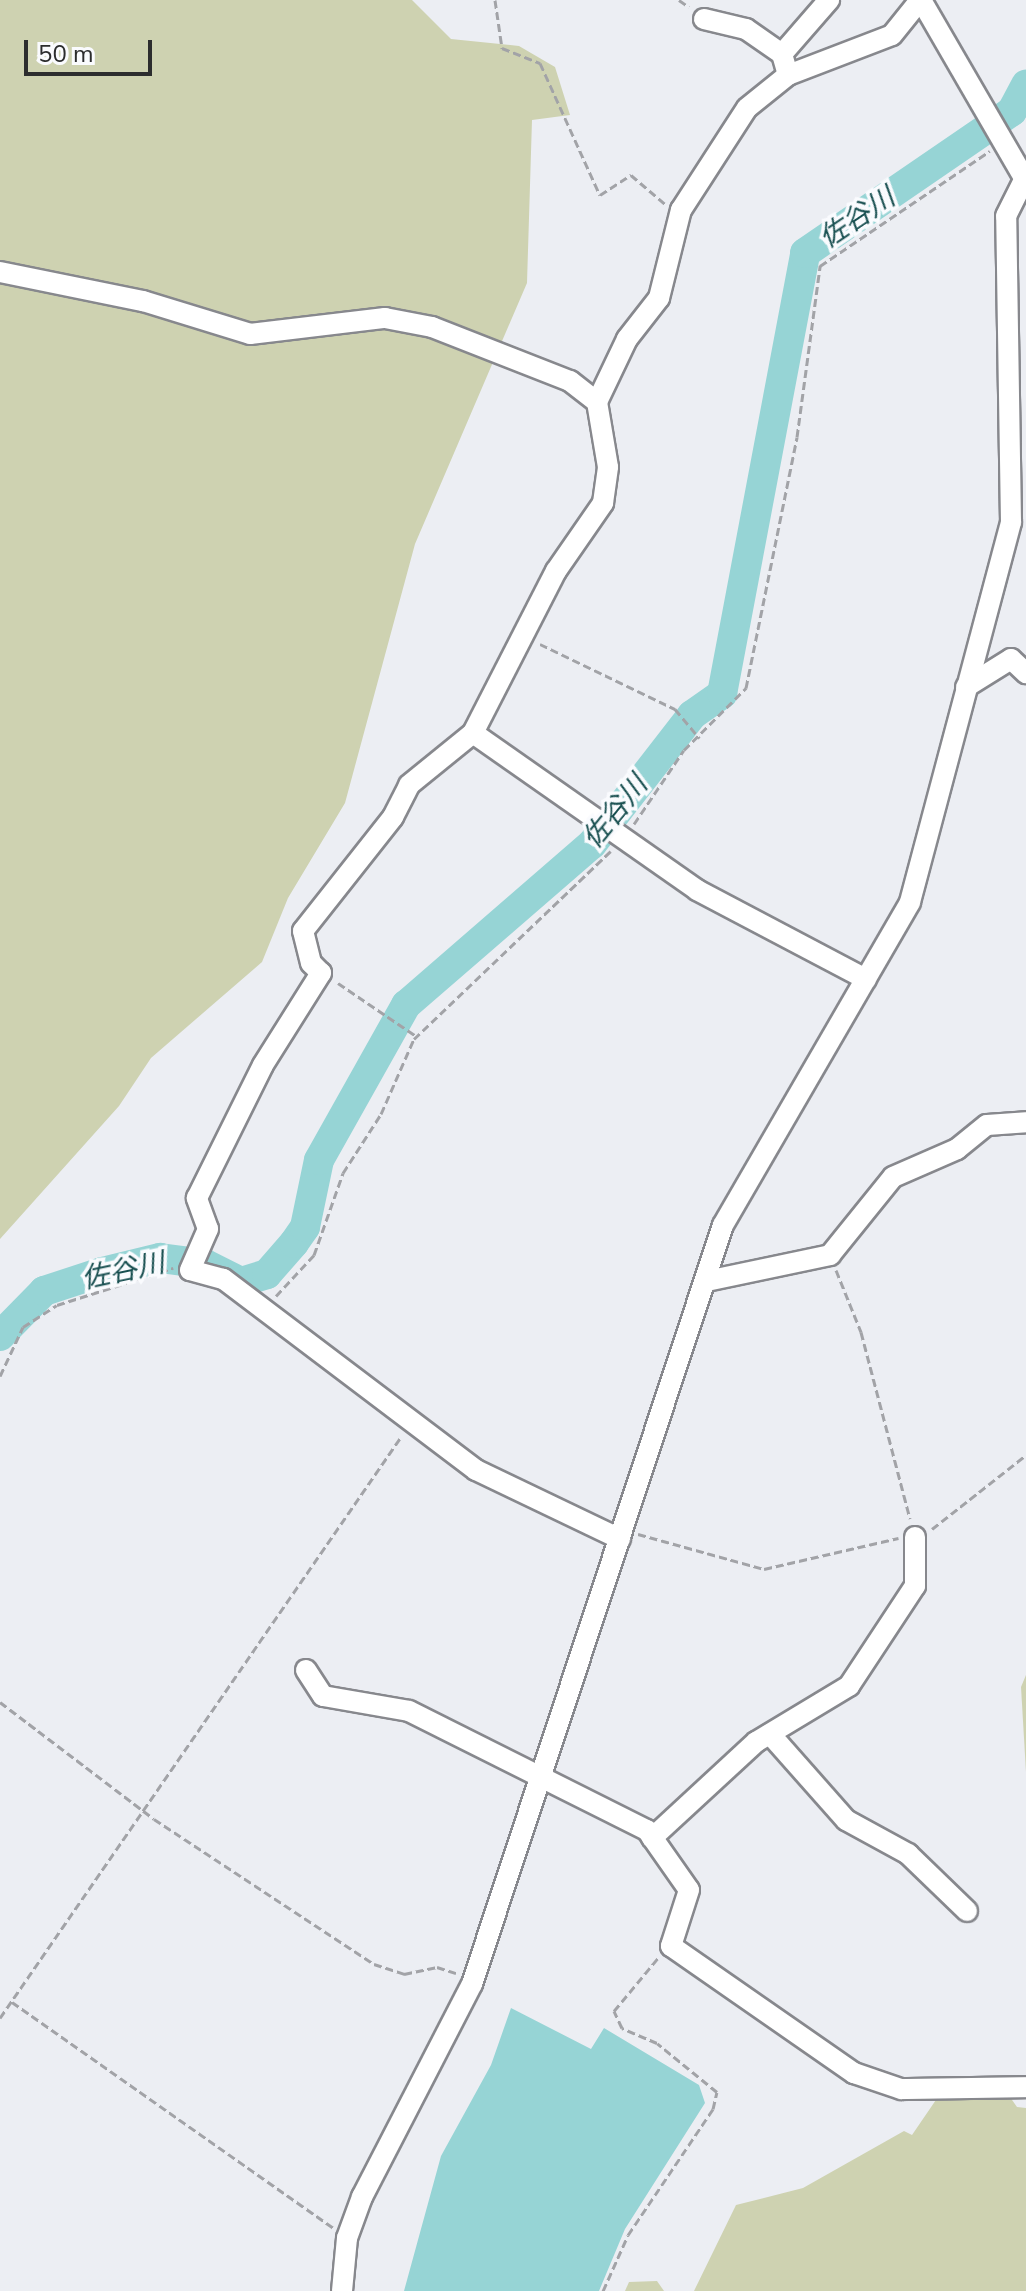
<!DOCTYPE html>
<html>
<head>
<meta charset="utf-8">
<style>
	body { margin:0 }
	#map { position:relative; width:1026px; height:2291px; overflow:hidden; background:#eceef3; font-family:"Nunito Sans","Noto Sans JP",sans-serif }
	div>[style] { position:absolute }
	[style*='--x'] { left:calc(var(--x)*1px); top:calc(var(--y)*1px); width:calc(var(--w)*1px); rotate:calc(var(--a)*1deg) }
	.green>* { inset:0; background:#ced2b1 }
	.water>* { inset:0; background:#96d4d5 }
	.river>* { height:30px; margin:-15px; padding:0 15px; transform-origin:15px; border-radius:15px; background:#96d4d5 }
	.path>* { height:3px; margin-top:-1.5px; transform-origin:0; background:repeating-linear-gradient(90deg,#a2a3a7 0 8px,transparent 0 12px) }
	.roads { filter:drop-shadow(2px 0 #87888d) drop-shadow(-2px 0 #87888d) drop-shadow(0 2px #87888d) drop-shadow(0 -2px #87888d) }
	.minor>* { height:20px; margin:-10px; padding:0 10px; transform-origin:10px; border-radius:10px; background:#fff }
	span { translate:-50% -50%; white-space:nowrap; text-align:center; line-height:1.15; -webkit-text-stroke:7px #fafbfe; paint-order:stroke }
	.water-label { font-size:28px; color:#184f50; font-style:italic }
	.scale { position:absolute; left:24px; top:40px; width:128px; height:36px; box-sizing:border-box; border:4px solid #2c2d2e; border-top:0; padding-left:10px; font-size:24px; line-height:28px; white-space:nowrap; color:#2c2d2e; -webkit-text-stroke:6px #fafbfe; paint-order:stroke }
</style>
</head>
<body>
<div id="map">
	<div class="green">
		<i style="clip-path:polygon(0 0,412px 0,451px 39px,519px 46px,555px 67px,570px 115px,532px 120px,527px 283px,415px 544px,345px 803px,288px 898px,262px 962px,151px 1058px,119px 1106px,0 1239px)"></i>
		<i style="clip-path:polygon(1026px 1675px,1026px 1772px,1021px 1687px)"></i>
		<i style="clip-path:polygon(1005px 2090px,1017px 2107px,1026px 2108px,1026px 2291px,694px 2291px,736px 2205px,803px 2188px,904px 2131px,912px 2135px,940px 2094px)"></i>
		<i style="clip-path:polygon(657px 2281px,664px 2291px,625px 2291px,629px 2282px)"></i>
	</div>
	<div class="water">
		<i style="clip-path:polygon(511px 2008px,591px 2049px,604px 2028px,699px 2085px,705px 2103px,625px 2229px,599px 2291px,404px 2291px,441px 2156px,491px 2065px)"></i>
	</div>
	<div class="river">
		<i style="--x:0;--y:1336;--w:63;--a:-45.6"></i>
		<i style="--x:44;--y:1291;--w:61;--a:-18.1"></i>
		<i style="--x:102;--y:1272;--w:60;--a:-13.6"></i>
		<i style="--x:160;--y:1258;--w:45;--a:7.6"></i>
		<i style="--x:205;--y:1264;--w:40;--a:26.6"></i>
		<i style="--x:241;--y:1282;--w:27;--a:-17"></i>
		<i style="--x:267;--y:1274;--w:41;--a:-48.9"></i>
		<i style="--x:294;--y:1243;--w:19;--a:-55"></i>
		<i style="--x:305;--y:1227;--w:68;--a:-78.2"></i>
		<i style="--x:319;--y:1160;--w:178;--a:-60.7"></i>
		<i style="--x:406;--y:1005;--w:246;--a:-40.9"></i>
		<i style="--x:592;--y:844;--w:163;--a:-52.2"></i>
		<i style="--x:692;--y:715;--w:37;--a:-35"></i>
		<i style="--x:722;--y:694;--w:449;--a:-79.3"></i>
		<i style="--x:805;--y:253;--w:251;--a:-34.4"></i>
		<i style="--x:1012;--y:111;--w:30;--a:-62"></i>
	</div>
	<div class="path">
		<i style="--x:495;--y:0;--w:49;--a:81.7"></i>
		<i style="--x:502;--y:48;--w:41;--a:21.5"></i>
		<i style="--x:540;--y:63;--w:145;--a:65.6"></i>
		<i style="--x:600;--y:195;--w:37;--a:-33"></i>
		<i style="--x:631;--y:175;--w:45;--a:40.5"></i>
		<i style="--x:679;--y:0;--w:12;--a:35"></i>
		<i style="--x:540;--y:644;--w:150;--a:25.7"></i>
		<i style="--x:675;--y:709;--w:38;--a:50"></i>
		<i style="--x:634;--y:824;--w:89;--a:-56"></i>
		<i style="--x:684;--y:750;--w:88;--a:-45"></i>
		<i style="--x:746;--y:688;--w:256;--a:-78.5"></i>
		<i style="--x:797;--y:437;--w:173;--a:-82.3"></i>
		<i style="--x:820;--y:266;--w:205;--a:-34.1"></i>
		<i style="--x:338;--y:983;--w:94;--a:34.2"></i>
		<i style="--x:836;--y:1270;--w:67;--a:68"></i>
		<i style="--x:861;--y:1332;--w:193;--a:75.3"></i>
		<i style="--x:276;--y:1296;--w:56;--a:-47.2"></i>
		<i style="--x:314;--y:1255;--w:87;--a:-70.5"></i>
		<i style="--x:343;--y:1173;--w:70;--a:-57.2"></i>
		<i style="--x:381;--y:1114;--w:82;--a:-66.3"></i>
		<i style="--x:414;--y:1039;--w:272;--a:-43.7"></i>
		<i style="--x:0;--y:1376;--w:54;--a:-64.9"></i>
		<i style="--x:23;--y:1327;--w:40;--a:-32.9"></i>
		<i style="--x:57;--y:1305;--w:122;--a:-17.7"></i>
		<i style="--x:932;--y:1529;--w:120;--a:-38.2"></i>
		<i style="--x:638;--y:1534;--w:131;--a:15.5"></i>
		<i style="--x:764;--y:1569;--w:138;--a:-13"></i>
		<i style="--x:0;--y:1702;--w:193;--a:37.2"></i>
		<i style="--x:154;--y:1819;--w:263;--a:33.4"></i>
		<i style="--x:374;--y:1964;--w:32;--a:18"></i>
		<i style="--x:404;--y:1974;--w:34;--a:-12"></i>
		<i style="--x:437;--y:1967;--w:20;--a:18"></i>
		<i style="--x:12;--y:2002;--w:393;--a:35.1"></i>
		<i style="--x:0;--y:2018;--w:706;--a:-55.39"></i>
		<i style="--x:603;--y:2291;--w:61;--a:-65.9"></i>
		<i style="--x:628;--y:2235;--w:152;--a:-56"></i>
		<i style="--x:713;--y:2109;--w:17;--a:-77"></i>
		<i style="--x:717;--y:2092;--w:77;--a:-140.8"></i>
		<i style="--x:657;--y:2043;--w:38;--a:-157"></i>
		<i style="--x:622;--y:2028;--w:19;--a:-115"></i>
		<i style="--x:614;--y:2011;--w:69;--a:-50.3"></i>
	</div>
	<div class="roads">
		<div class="minor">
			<i style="--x:921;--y:0;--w:206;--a:59.9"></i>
			<i style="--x:704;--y:19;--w:43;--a:13.4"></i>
			<i style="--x:746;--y:29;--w:44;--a:34.8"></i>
			<i style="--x:788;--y:75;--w:22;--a:-106"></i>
			<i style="--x:782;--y:54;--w:72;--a:-49"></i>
			<i style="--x:0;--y:272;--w:146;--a:11.5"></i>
			<i style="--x:143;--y:301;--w:112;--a:17.1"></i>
			<i style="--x:250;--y:334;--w:136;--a:-6.8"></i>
			<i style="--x:385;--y:318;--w:48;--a:10.8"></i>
			<i style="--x:432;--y:327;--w:148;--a:21.4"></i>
			<i style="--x:570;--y:381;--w:34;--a:38"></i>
			<i style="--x:966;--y:687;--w:53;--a:-31.9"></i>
			<i style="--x:1011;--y:659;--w:21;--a:43"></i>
			<i style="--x:473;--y:733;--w:274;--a:35"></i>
			<i style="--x:697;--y:890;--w:191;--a:27.8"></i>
			<i style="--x:707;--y:1281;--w:126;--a:-11.9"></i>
			<i style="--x:830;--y:1255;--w:100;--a:-51.1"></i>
			<i style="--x:893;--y:1177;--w:70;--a:-23.6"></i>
			<i style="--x:957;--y:1149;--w:38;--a:-39"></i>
			<i style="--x:987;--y:1125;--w:39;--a:-4"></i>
			<i style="--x:620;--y:1539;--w:160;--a:-154.4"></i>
			<i style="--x:476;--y:1470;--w:317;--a:-142.9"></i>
			<i style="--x:223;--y:1279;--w:34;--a:-165"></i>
			<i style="--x:190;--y:1270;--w:45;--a:-66.3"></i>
			<i style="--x:208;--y:1229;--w:33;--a:-110"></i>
			<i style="--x:197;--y:1198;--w:148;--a:-63.6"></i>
			<i style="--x:263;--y:1065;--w:109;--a:-57.8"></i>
			<i style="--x:321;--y:973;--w:14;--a:-135"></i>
			<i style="--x:311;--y:963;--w:33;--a:-104"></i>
			<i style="--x:303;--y:931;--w:145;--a:-51.7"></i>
			<i style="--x:393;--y:817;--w:36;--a:-63"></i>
			<i style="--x:409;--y:785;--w:82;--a:-39.1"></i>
			<i style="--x:473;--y:733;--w:182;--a:-62.9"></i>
			<i style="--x:556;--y:571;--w:83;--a:-55.3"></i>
			<i style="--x:603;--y:503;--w:36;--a:-82"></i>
			<i style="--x:608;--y:467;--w:66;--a:-99.6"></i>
			<i style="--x:597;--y:402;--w:70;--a:-64.5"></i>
			<i style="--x:627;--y:339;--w:52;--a:-52"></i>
			<i style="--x:659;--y:298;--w:91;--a:-76"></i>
			<i style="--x:681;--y:210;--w:121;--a:-57.1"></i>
			<i style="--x:747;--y:108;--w:53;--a:-38.8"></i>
			<i style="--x:788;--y:75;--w:111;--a:-21"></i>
			<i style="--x:892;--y:35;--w:45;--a:-51.3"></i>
			<i style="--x:306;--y:1670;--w:31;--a:57"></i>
			<i style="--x:323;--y:1696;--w:87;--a:9.9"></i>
			<i style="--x:409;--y:1711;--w:266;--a:26.6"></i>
			<i style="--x:647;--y:1830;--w:73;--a:55"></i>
			<i style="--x:689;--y:1890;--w:59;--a:107.8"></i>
			<i style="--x:671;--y:1946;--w:223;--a:34.8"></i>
			<i style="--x:854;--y:2073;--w:50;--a:18.8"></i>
			<i style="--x:901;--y:2089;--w:125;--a:-0.9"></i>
			<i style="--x:770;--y:1734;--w:115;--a:48.5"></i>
			<i style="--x:846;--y:1820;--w:71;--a:28.7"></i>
			<i style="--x:908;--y:1854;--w:82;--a:44"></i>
			<i style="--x:652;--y:1838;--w:142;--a:-42.7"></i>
			<i style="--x:756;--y:1742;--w:109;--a:-31.1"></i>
			<i style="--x:849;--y:1686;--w:120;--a:-56.6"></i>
			<i style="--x:915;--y:1586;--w:49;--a:-90"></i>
			<i style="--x:342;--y:2291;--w:53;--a:-84.6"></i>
			<i style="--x:347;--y:2238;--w:44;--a:-69.9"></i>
			<i style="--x:362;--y:2197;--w:240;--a:-62.7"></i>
			<i style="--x:472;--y:1984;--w:799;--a:-71.7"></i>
			<i style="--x:723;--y:1225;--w:373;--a:-59.9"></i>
			<i style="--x:910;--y:902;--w:393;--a:-75.1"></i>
			<i style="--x:1011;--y:522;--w:306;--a:-90.9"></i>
			<i style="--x:1006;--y:216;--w:45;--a:-63.4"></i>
		</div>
	</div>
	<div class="water-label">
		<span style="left:857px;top:218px;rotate:-34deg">佐谷川</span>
		<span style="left:615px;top:812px;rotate:-51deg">佐谷川</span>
		<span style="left:123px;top:1271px;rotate:-12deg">佐谷川</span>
	</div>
	<div class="scale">50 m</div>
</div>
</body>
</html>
